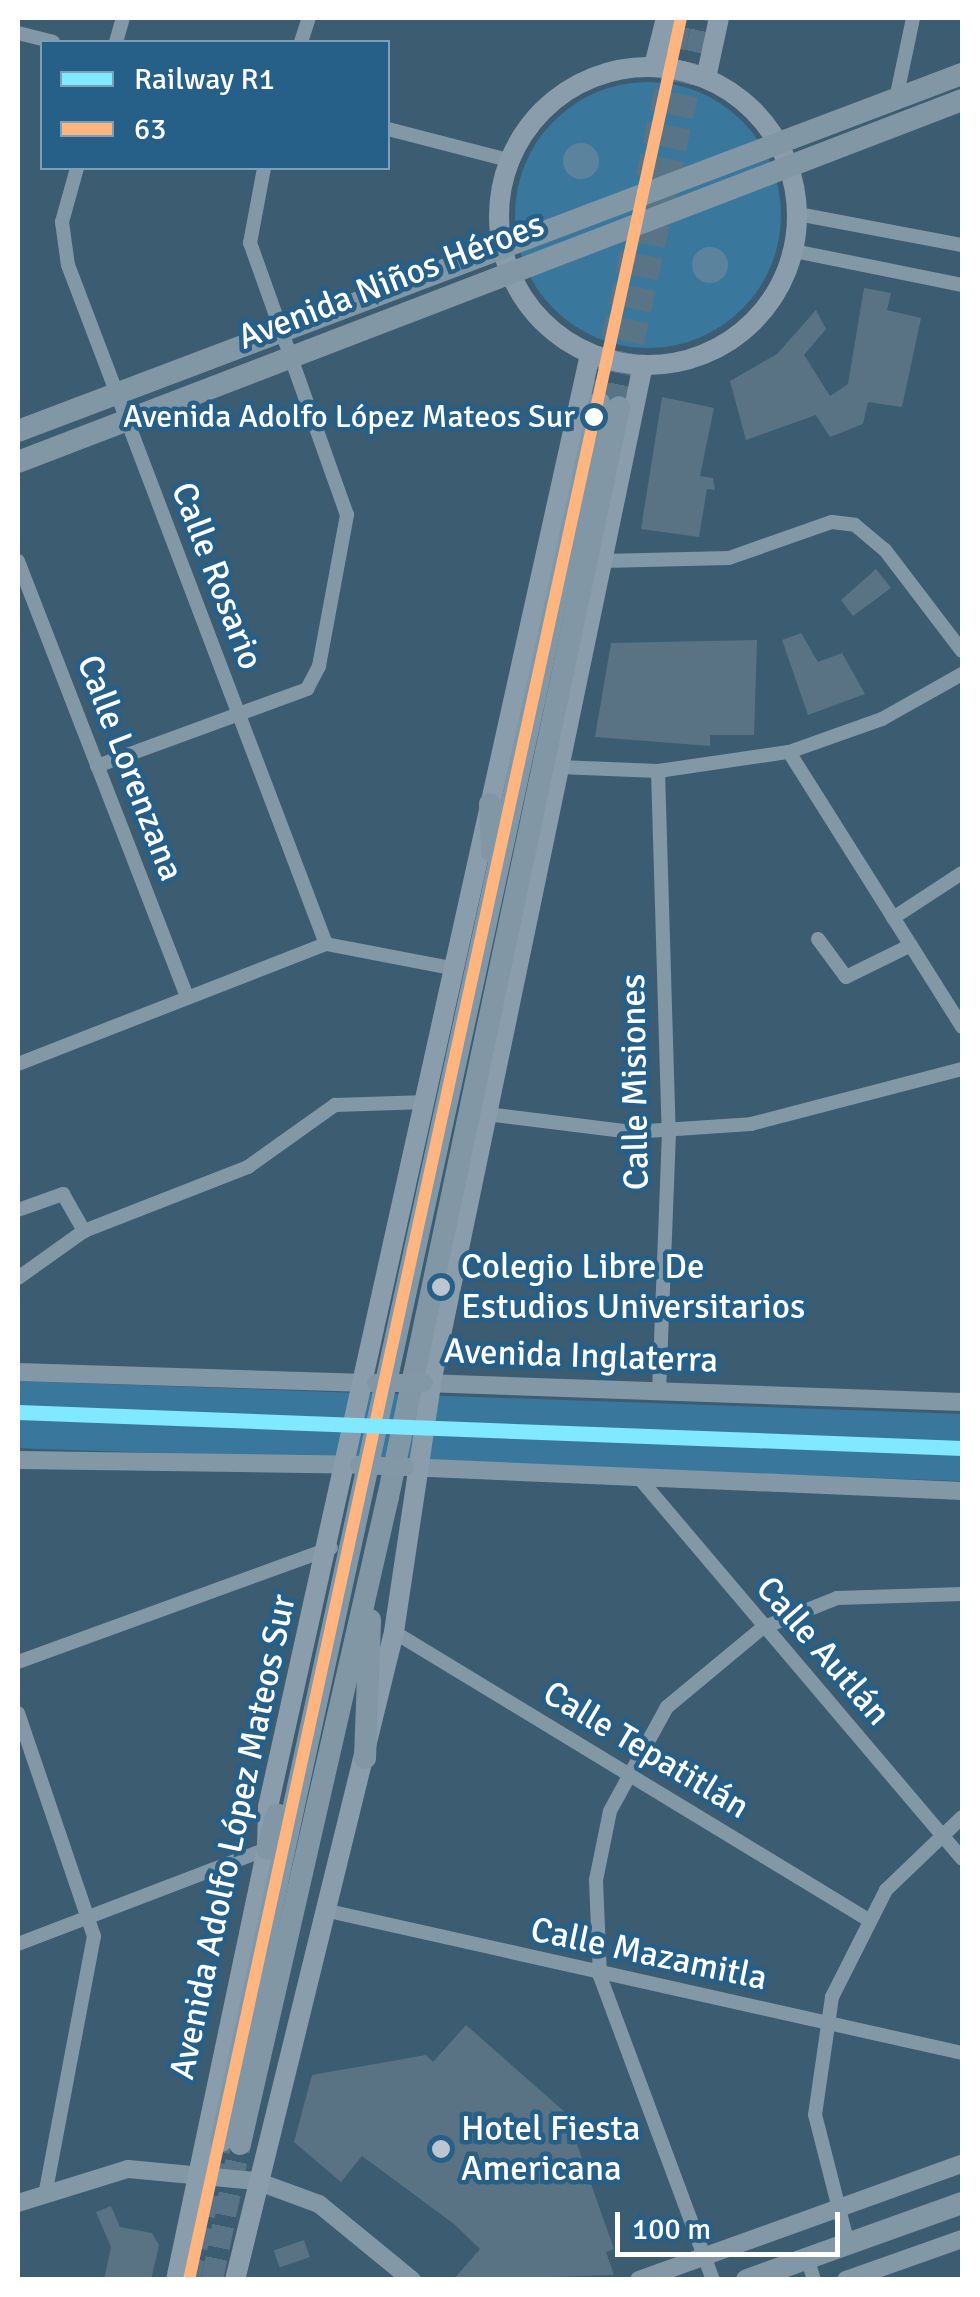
<!DOCTYPE html>
<html>
<head>
<meta charset="utf-8">
<style>
	body { margin:0 }
	#map { position:relative; width:980px; height:2297px; overflow:hidden; background:#3c5c72; font-family:Signika,sans-serif }
	div>[style] { position:absolute }
	[style*='--x'] { left:calc(var(--x)*1px); top:calc(var(--y)*1px); width:calc(var(--w)*1px); rotate:calc(var(--a)*1deg) }
	.green>* { inset:0; background:#3a779d; transform-origin:0 0 }
	.round { border-radius:50% }
	.water>* { inset:0; background:#5c839d }
	.building>* { inset:0; background:#597384; transform-origin:0 0 }
	.primary-tunnel>* { height:22px; margin-top:-11px; transform-origin:0; background:repeating-linear-gradient(90deg,#597487 0 22px,transparent 0 33px) }
	.minor>* { height:14px; margin:-7px; padding:0 7px; transform-origin:7px; border-radius:7px; background:#8398a7 }
	.tertiary>* { height:18px; margin:-9px; padding:0 9px; transform-origin:9px; border-radius:9px; background:#8398a7 }
	.secondary>* { height:20px; margin:-10px; padding:0 10px; transform-origin:10px; border-radius:10px; background:#8a9dac }
	.secondary>.ring { margin:-10px; padding:0; box-sizing:content-box; background:none; border:20px solid #8a9dac; border-radius:50% }
	.primary>* { height:22px; margin:-11px; padding:0 11px; transform-origin:11px; border-radius:11px; background:#8297a5 }
	.tertiary-bridge>* { height:18px; margin:-9px; padding:0 9px; transform-origin:9px; border-radius:9px; background:#8398a7 }
	.bus-1>* { height:12px; margin:-6px; padding:0 6px; transform-origin:6px; border-radius:6px; background:#ffb580 }
	.rail-1>* { height:15px; margin:-7.5px; padding:0 7.5px; transform-origin:7.5px; border-radius:7.5px; background:#80e8ff }
	.dots>* { width:28px; height:28px; translate:-50% -50%; box-sizing:border-box; border:5px solid #266088; border-radius:50% }
	span { translate:-50% -50%; white-space:nowrap; text-align:center; line-height:1.15; -webkit-text-stroke:9px #266088; paint-order:stroke }
	.bus-label { font-size:32px; color:#fff }
	.right { translate:-100% -50%; text-align:right }
	.street-label { font-size:35px; color:#fff }
	.poi-label { font-size:35px; color:#fff }
	.left { translate:0 -50%; text-align:left }
	.frame { position:absolute; inset:0; border:20px solid #fff; pointer-events:none }
	.legend { position:absolute; left:40px; top:40px; width:350px; height:130px; box-sizing:border-box; background:#266088; border:2px solid #7da0b8; margin:0; padding:12px 18px; list-style:none; font-size:30px; color:#fff }
	.legend li { display:flex; align-items:center; gap:20px; height:50px }
	.legend b { width:50px; border:2px solid #7da0b8 }
	.scale { position:absolute; left:615px; top:2212px; width:225px; height:45px; box-sizing:border-box; border:5px solid #fff; border-top:0; padding-left:12px; font-size:30px; line-height:35px; white-space:nowrap; color:#fff; -webkit-text-stroke:8px #266088; paint-order:stroke }
</style>
</head>
<body>
<div id="map">
	<div class="green">
		<i class="round" style="left:515px;top:82px;width:266px;height:266px"></i>
		<i style="left:18px;top:1381px;width:945px;height:67px;rotate:2deg"></i>
	</div>
	<div class="water">
		<i class="round" style="left:563px;top:143px;width:36px;height:36px"></i>
		<i class="round" style="left:692px;top:247px;width:36px;height:36px"></i>
	</div>
	<div class="building">
		<i style="clip-path:polygon(864px 288px,891px 293px,887px 310px,921px 318px,902px 407px,868px 402px,863px 424px,830px 437px,816px 415px,746px 440px,730px 381px,777px 354px,816px 310px,826px 329px,804px 355px,830px 396px,848px 384px)"></i>
		<i style="clip-path:polygon(662px 397px,714px 408px,700px 476px,713px 478px,715px 490px,707px 489px,699px 537px,641px 529px)"></i>
		<i style="clip-path:polygon(876px 569px,891px 588px,853px 616px,841px 600px)"></i>
		<i style="clip-path:polygon(801px 633px,818px 662px,842px 653px,865px 694px,808px 715px,782px 640px)"></i>
		<i style="clip-path:polygon(757px 640px,754px 735px,710px 735px,710px 746px,595px 737px,611px 643px)"></i>
		<i style="clip-path:polygon(466px 2025px,566px 2113px,614px 2249px,606px 2252px,614px 2275px,453px 2280px,480px 2249px,454px 2224px,362px 2156px,341px 2182px,294px 2142px,312px 2075px,426px 2055px,433px 2062px)"></i>
		<i style="clip-path:polygon(111px 2206px,120px 2227px,152px 2233px,159px 2245px,151px 2280px,104px 2280px,111px 2247px,96px 2212px)"></i>
		<i style="left:304px;top:2240px;width:18px;height:32px;rotate:71deg"></i>
	</div>
	<div class="primary-tunnel">
		<i style="--x:599;--y:403;--w:394;--a:-78"></i>
		<i style="--x:619;--y:407;--w:398;--a:-77.7"></i>
		<i style="--x:189;--y:2280;--w:143;--a:-77"></i>
		<i style="--x:212;--y:2280;--w:139;--a:-78.4"></i>
	</div>
	<div class="minor">
		<i style="--x:18;--y:33;--w:36;--a:14"></i>
		<i style="--x:116;--y:42;--w:25;--a:-74"></i>
		<i style="--x:301;--y:42;--w:25;--a:-72"></i>
		<i style="--x:896;--y:99;--w:83;--a:-78.1"></i>
		<i style="--x:388;--y:129;--w:124;--a:14.5"></i>
		<i style="--x:77;--y:168;--w:56;--a:105.5"></i>
		<i style="--x:62;--y:222;--w:43;--a:82.1"></i>
		<i style="--x:68;--y:265;--w:726;--a:69.19"></i>
		<i style="--x:798;--y:214;--w:167;--a:10.7"></i>
		<i style="--x:794;--y:251;--w:171;--a:11.4"></i>
		<i style="--x:18;--y:561;--w:468;--a:68.8"></i>
		<i style="--x:603;--y:561;--w:126;--a:-1.4"></i>
		<i style="--x:729;--y:558;--w:109;--a:-19.3"></i>
		<i style="--x:832;--y:522;--w:23;--a:7"></i>
		<i style="--x:855;--y:525;--w:39;--a:40"></i>
		<i style="--x:885;--y:550;--w:127;--a:52.7"></i>
		<i style="--x:789;--y:752;--w:325;--a:57.8"></i>
		<i style="--x:97;--y:766;--w:224;--a:-20.1"></i>
		<i style="--x:307;--y:689;--w:26;--a:-62"></i>
		<i style="--x:319;--y:666;--w:154;--a:-79.5"></i>
		<i style="--x:347;--y:515;--w:289;--a:-109.6"></i>
		<i style="--x:250;--y:243;--w:76;--a:-79.4"></i>
		<i style="--x:559;--y:767;--w:99;--a:2.3"></i>
		<i style="--x:658;--y:771;--w:132;--a:-8.3"></i>
		<i style="--x:789;--y:752;--w:99;--a:-19.5"></i>
		<i style="--x:882;--y:719;--w:92;--a:-29.4"></i>
		<i style="--x:658;--y:771;--w:361;--a:88.3"></i>
		<i style="--x:669;--y:1132;--w:259;--a:92.2"></i>
		<i style="--x:893;--y:918;--w:82;--a:-33.1"></i>
		<i style="--x:818;--y:939;--w:47;--a:53.6"></i>
		<i style="--x:846;--y:977;--w:72;--a:-26.2"></i>
		<i style="--x:18;--y:1064;--w:331;--a:-21.3"></i>
		<i style="--x:326;--y:944;--w:132;--a:10.9"></i>
		<i style="--x:487;--y:1114;--w:146;--a:7.1"></i>
		<i style="--x:632;--y:1132;--w:119;--a:-3.8"></i>
		<i style="--x:751;--y:1124;--w:218;--a:-14.6"></i>
		<i style="--x:18;--y:1210;--w:48;--a:-19.6"></i>
		<i style="--x:63;--y:1194;--w:43;--a:60.4"></i>
		<i style="--x:18;--y:1278;--w:81;--a:-35.5"></i>
		<i style="--x:84;--y:1231;--w:176;--a:-21.3"></i>
		<i style="--x:248;--y:1167;--w:107;--a:-35.5"></i>
		<i style="--x:335;--y:1105;--w:92;--a:-1.9"></i>
		<i style="--x:640;--y:1479;--w:498;--a:49.7"></i>
		<i style="--x:394;--y:1632;--w:553;--a:31.25"></i>
		<i style="--x:18;--y:1662;--w:333;--a:-20"></i>
		<i style="--x:18;--y:1713;--w:236;--a:71.2"></i>
		<i style="--x:94;--y:1936;--w:258;--a:100.7"></i>
		<i style="--x:324;--y:1910;--w:654;--a:12.63"></i>
		<i style="--x:18;--y:1944;--w:267;--a:-20.9"></i>
		<i style="--x:848;--y:2244;--w:133;--a:-104.3"></i>
		<i style="--x:815;--y:2115;--w:119;--a:-81.8"></i>
		<i style="--x:832;--y:1997;--w:120;--a:-63.2"></i>
		<i style="--x:886;--y:1890;--w:105;--a:-43.8"></i>
		<i style="--x:807;--y:2258;--w:23;--a:72"></i>
		<i style="--x:713;--y:2280;--w:324;--a:-110.4"></i>
		<i style="--x:600;--y:1976;--w:96;--a:-92.4"></i>
		<i style="--x:596;--y:1880;--w:70;--a:-78.5"></i>
		<i style="--x:610;--y:1811;--w:119;--a:-61.3"></i>
		<i style="--x:667;--y:1707;--w:124;--a:-39.7"></i>
		<i style="--x:762;--y:1628;--w:81;--a:-21.8"></i>
		<i style="--x:837;--y:1598;--w:125;--a:-1.8"></i>
	</div>
	<div class="tertiary">
		<i style="--x:18;--y:1372;--w:358;--a:1.8"></i>
		<i style="--x:424;--y:1383;--w:538;--a:2.02"></i>
		<i style="--x:18;--y:1460;--w:339;--a:0.8"></i>
		<i style="--x:406;--y:1467;--w:557;--a:2.47"></i>
		<i style="--x:18;--y:2203;--w:115;--a:-17.2"></i>
		<i style="--x:128;--y:2169;--w:129;--a:5.4"></i>
		<i style="--x:256;--y:2181;--w:67;--a:20.1"></i>
		<i style="--x:319;--y:2204;--w:120;--a:39.3"></i>
		<i style="--x:639;--y:2280;--w:343;--a:-19.8"></i>
		<i style="--x:846;--y:2280;--w:123;--a:-19.5"></i>
	</div>
	<div class="secondary">
		<i style="--x:654;--y:66;--w:49;--a:-76"></i>
		<i class="ring" style="left:499px;top:67px;width:278px;height:278px"></i>
		<i style="--x:706;--y:78;--w:61;--a:-77.8"></i>
		<i style="--x:176;--y:2280;--w:441;--a:-78.1"></i>
		<i style="--x:267;--y:1849;--w:42;--a:-88.6"></i>
		<i style="--x:268;--y:1807;--w:1487;--a:-77.5"></i>
		<i style="--x:235;--y:2280;--w:667;--a:-76.21"></i>
		<i style="--x:394;--y:1632;--w:252;--a:-81.5"></i>
		<i style="--x:431;--y:1383;--w:1040;--a:-78.24"></i>
	</div>
	<div class="primary">
		<i style="--x:18;--y:431;--w:1009;--a:-20.72"></i>
		<i style="--x:18;--y:462;--w:1011;--a:-20.98"></i>
		<i style="--x:490;--y:804;--w:47;--a:87.6"></i>
		<i style="--x:365;--y:1758;--w:138;--a:-87.9"></i>
		<i style="--x:267;--y:1849;--w:36;--a:-74"></i>
		<i style="--x:221;--y:2141;--w:1779;--a:-77.73"></i>
		<i style="--x:240;--y:2144;--w:664;--a:-77.12"></i>
		<i style="--x:388;--y:1497;--w:1114;--a:-78.03"></i>
		<i style="--x:747;--y:2280;--w:228;--a:-19.7"></i>
	</div>
	<div class="tertiary-bridge">
		<i style="--x:376;--y:1383;--w:48;--a:0"></i>
		<i style="--x:359;--y:1465;--w:46;--a:2.5"></i>
	</div>
	<div class="bus-1">
		<i style="--x:189;--y:2280;--w:2315;--a:-77.73"></i>
	</div>
	<div class="rail-1">
		<i style="--x:18;--y:1412;--w:945;--a:2.18"></i>
	</div>
	<div class="dots">
		<i style="left:594px;top:417px;background:#fff"></i>
		<i style="left:441px;top:1287px;background:#bbc6ce"></i>
		<i style="left:441px;top:2149px;background:#bbc6ce"></i>
	</div>
	<div class="bus-label">
		<span class="right" style="left:575px;top:417px">Avenida Adolfo López Mateos Sur</span>
	</div>
	<div class="street-label">
		<span style="left:391px;top:281px;rotate:-21deg">Avenida Niños Héroes</span>
		<span style="left:217px;top:576px;rotate:69deg">Calle Rosario</span>
		<span style="left:130px;top:768px;rotate:69deg">Calle Lorenzana</span>
		<span style="left:635px;top:1082px;rotate:-91deg">Calle Misiones</span>
		<span style="left:581px;top:1356px;rotate:2deg">Avenida Inglaterra</span>
		<span style="left:823px;top:1651px;rotate:49deg">Calle Autlán</span>
		<span style="left:646px;top:1750px;rotate:31deg">Calle Tepatitlán</span>
		<span style="left:233px;top:1837px;rotate:-78deg">Avenida Adolfo López Mateos Sur</span>
		<span style="left:649px;top:1954px;rotate:12deg">Calle Mazamitla</span>
	</div>
	<div class="poi-label">
		<span class="left" style="left:461px;top:1287px">Colegio Libre De<br>Estudios Universitarios</span>
		<span class="left" style="left:461px;top:2149px">Hotel Fiesta<br>Americana</span>
	</div>
	<div class="frame"></div>
	<ul class="legend">
	<li><b style="height:12px;background:#80e8ff"></b>Railway R1</li>
	<li><b style="height:12px;background:#ffb580"></b>63</li>
	</ul>
	<div class="scale">100 m</div>
</div>
</body>
</html>
